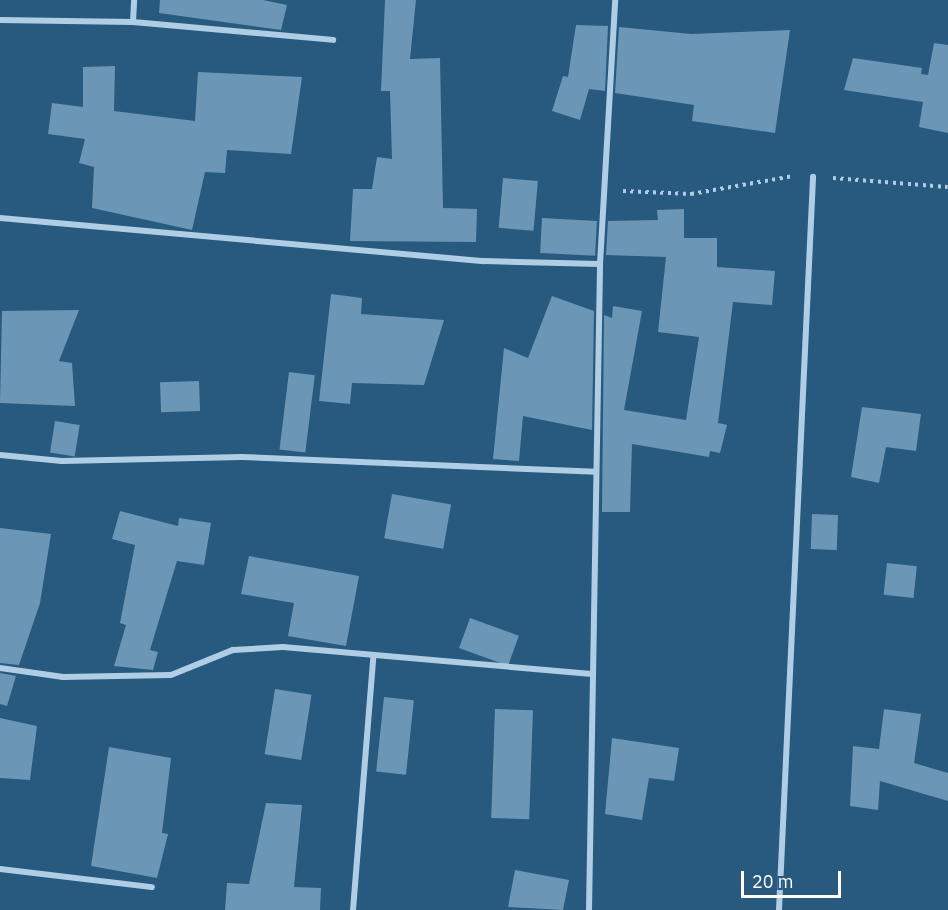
<!DOCTYPE html>
<html>
<head>
<meta charset="utf-8">
<style>
	body { margin:0 }
	#map { position:relative; width:948px; height:910px; overflow:hidden; background:#28597f; font-family:"IBM Plex Sans",sans-serif }
	div>[style] { position:absolute }
	[style*='--x'] { left:calc(var(--x)*1px); top:calc(var(--y)*1px); width:calc(var(--w)*1px); rotate:calc(var(--a)*1deg) }
	.building>* { inset:0; background:#6c96b5; transform-origin:0 0 }
	.path>* { height:4px; margin-top:-2px; transform-origin:0; background:repeating-linear-gradient(90deg,#afcee5 0 3px,transparent 0 7.5px) }
	.minor>* { height:6px; margin:-3px; padding:0 3px; transform-origin:3px; border-radius:3px; background:#afcee5 }
	span { translate:-50% -50%; white-space:nowrap; text-align:center; line-height:1.15; -webkit-text-stroke:5px #28597f; paint-order:stroke }
	.scale { position:absolute; left:741px; top:871px; width:100px; height:27px; box-sizing:border-box; border:3px solid #fff; border-top:0; padding-left:8px; font-size:18px; line-height:21px; white-space:nowrap; color:#fff; -webkit-text-stroke:4px #28597f; paint-order:stroke }
</style>
</head>
<body>
<div id="map">
	<div class="building">
		<i style="clip-path:polygon(160px 0,263px 0,287px 5px,281px 30px,159px 13px)"></i>
		<i style="clip-path:polygon(385px 0,416px 0,410px 59px,440px 58px,443px 208px,477px 209px,476px 242px,350px 241px,353px 189px,372px 189px,377px 157px,392px 159px,390px 91px,381px 91px)"></i>
		<i style="clip-path:polygon(576px 25px,608px 26px,605px 91px,589px 89px,580px 120px,552px 111px,563px 76px,568px 77px)"></i>
		<i style="clip-path:polygon(619px 27px,691px 34px,790px 30px,775px 133px,692px 121px,694px 105px,615px 93px)"></i>
		<i style="clip-path:polygon(934px 43px,948px 45px,948px 133px,919px 127px,923px 102px,844px 90px,853px 58px,922px 68px,921px 74px,928px 75px)"></i>
		<i style="clip-path:polygon(115px 66px,114px 111px,195px 121px,198px 72px,302px 77px,291px 154px,227px 150px,225px 173px,205px 172px,192px 230px,92px 208px,94px 167px,79px 163px,85px 139px,48px 134px,52px 103px,83px 107px,83px 67px)"></i>
		<i style="left:503px;top:178px;width:35px;height:50px;rotate:5deg"></i>
		<i style="clip-path:polygon(684px 209px,684px 238px,717px 238px,717px 267px,775px 271px,772px 305px,733px 302px,718px 423px,727px 425px,720px 453px,710px 451px,709px 457px,632px 444px,630px 512px,602px 512px,604px 315px,612px 318px,613px 306px,642px 311px,624px 410px,686px 420px,699px 337px,658px 332px,666px 257px,606px 255px,608px 221px,658px 220px,657px 210px)"></i>
		<i style="left:542px;top:218px;width:55px;height:35px;rotate:3deg"></i>
		<i style="clip-path:polygon(331px 294px,362px 298px,361px 314px,444px 320px,424px 385px,352px 383px,350px 404px,319px 401px)"></i>
		<i style="clip-path:polygon(552px 296px,594px 311px,592px 430px,523px 416px,519px 461px,493px 459px,504px 348px,528px 358px)"></i>
		<i style="clip-path:polygon(79px 310px,59px 361px,72px 363px,75px 406px,0 403px,2px 311px)"></i>
		<i style="left:289px;top:372px;width:26px;height:78px;rotate:7deg"></i>
		<i style="left:199px;top:381px;width:30px;height:39px;rotate:88deg"></i>
		<i style="clip-path:polygon(862px 407px,921px 414px,916px 451px,886px 447px,879px 483px,851px 477px)"></i>
		<i style="left:55px;top:421px;width:25px;height:32px;rotate:9deg"></i>
		<i style="left:392px;top:494px;width:60px;height:45px;rotate:10deg"></i>
		<i style="clip-path:polygon(120px 511px,178px 526px,179px 518px,211px 523px,204px 565px,177px 561px,150px 650px,158px 652px,153px 670px,114px 666px,126px 625px,120px 623px,135px 545px,112px 539px)"></i>
		<i style="left:812px;top:514px;width:26px;height:35px;rotate:2deg"></i>
		<i style="clip-path:polygon(0 528px,51px 534px,40px 603px,19px 665px,0 663px)"></i>
		<i style="clip-path:polygon(249px 556px,359px 576px,346px 646px,288px 636px,294px 603px,241px 594px)"></i>
		<i style="left:887px;top:563px;width:30px;height:32px;rotate:6deg"></i>
		<i style="left:470px;top:618px;width:52px;height:32px;rotate:20deg"></i>
		<i style="clip-path:polygon(0 673px,16px 676px,7px 706px,0 704px)"></i>
		<i style="left:275px;top:689px;width:37px;height:66px;rotate:9deg"></i>
		<i style="left:384px;top:697px;width:30px;height:75px;rotate:6deg"></i>
		<i style="left:495px;top:709px;width:38px;height:109px;rotate:2deg"></i>
		<i style="clip-path:polygon(884px 709px,921px 714px,914px 763px,948px 773px,948px 801px,880px 781px,878px 810px,850px 806px,853px 746px,879px 749px)"></i>
		<i style="clip-path:polygon(0 718px,37px 726px,30px 780px,0 778px)"></i>
		<i style="clip-path:polygon(612px 738px,679px 748px,674px 781px,649px 778px,642px 820px,605px 814px)"></i>
		<i style="clip-path:polygon(109px 747px,171px 758px,162px 833px,168px 834px,157px 878px,91px 866px)"></i>
		<i style="clip-path:polygon(266px 803px,302px 805px,294px 887px,321px 888px,320px 910px,225px 910px,227px 883px,249px 884px)"></i>
		<i style="clip-path:polygon(515px 870px,569px 880px,563px 910px,508px 907px)"></i>
	</div>
	<div class="path">
		<i style="--x:833;--y:178;--w:115;--a:4.5"></i>
		<i style="--x:623;--y:191;--w:68;--a:2.5"></i>
		<i style="--x:691;--y:194;--w:104;--a:-10"></i>
	</div>
	<div class="minor">
		<i style="--x:0;--y:20;--w:133;--a:0.9"></i>
		<i style="--x:133;--y:22;--w:201;--a:5.1"></i>
		<i style="--x:133;--y:22;--w:22;--a:-87"></i>
		<i style="--x:0;--y:218;--w:486;--a:5.1"></i>
		<i style="--x:484;--y:261;--w:116;--a:1.5"></i>
		<i style="--x:0;--y:455;--w:62;--a:5.5"></i>
		<i style="--x:62;--y:461;--w:180;--a:-1.3"></i>
		<i style="--x:242;--y:457;--w:354;--a:2.4"></i>
		<i style="--x:0;--y:668;--w:64;--a:8.1"></i>
		<i style="--x:63;--y:677;--w:108;--a:-1.1"></i>
		<i style="--x:171;--y:675;--w:67;--a:-22"></i>
		<i style="--x:233;--y:650;--w:50;--a:-3.4"></i>
		<i style="--x:283;--y:647;--w:307;--a:5"></i>
		<i style="--x:0;--y:869;--w:153;--a:6.8"></i>
		<i style="--x:353;--y:910;--w:252;--a:-85.4"></i>
		<i style="--x:589;--y:910;--w:646;--a:-89.02"></i>
		<i style="--x:600;--y:264;--w:264;--a:-86.7"></i>
		<i style="--x:779;--y:910;--w:734;--a:-87.34"></i>
	</div>
	<div class="scale">20 m</div>
</div>
</body>
</html>
